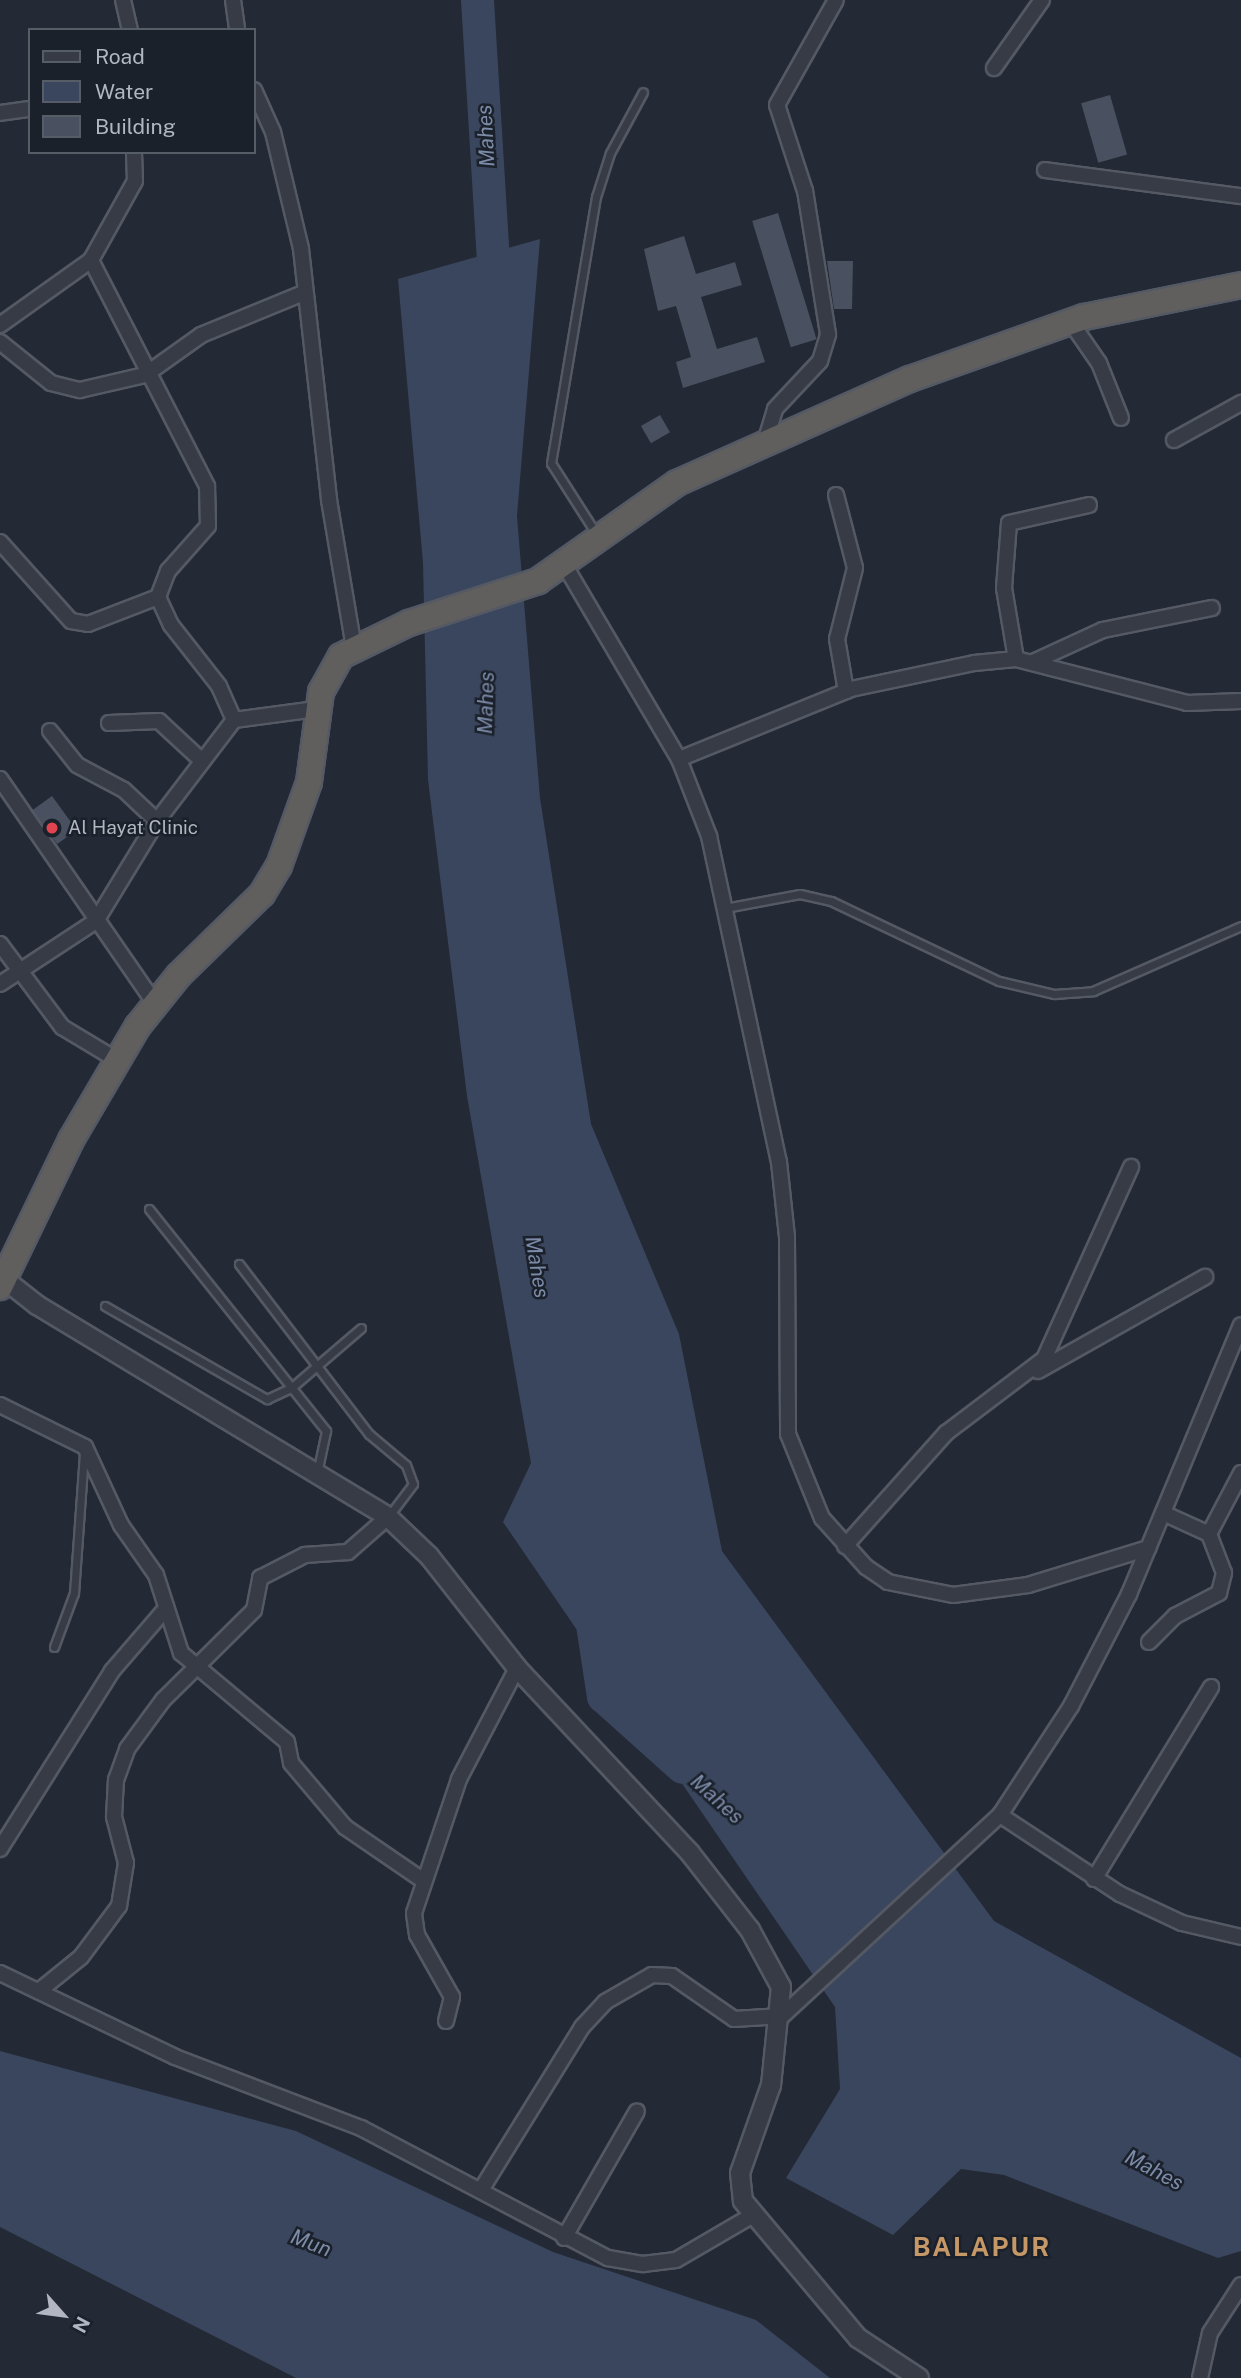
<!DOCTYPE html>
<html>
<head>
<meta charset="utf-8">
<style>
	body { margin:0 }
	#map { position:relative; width:1241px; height:2378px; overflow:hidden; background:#232935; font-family:"Public Sans",sans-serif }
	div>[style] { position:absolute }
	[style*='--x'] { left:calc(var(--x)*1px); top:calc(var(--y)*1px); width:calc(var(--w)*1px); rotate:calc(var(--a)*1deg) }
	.water>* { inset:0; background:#3a465d }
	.river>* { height:33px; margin:-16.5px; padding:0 16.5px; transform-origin:16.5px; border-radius:16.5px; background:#3a465d }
	.building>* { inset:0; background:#49505f; transform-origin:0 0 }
	.roads { filter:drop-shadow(2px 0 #545964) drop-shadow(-2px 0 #545964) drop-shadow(0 2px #545964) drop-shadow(0 -2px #545964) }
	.service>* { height:7px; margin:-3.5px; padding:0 3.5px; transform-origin:3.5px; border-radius:3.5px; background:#363b46 }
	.minor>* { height:14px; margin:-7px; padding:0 7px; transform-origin:7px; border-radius:7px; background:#363b46 }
	.tertiary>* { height:18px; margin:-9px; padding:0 9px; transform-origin:9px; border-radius:9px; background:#363b46 }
	.trunk>* { height:24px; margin:-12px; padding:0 12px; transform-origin:12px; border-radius:12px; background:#605f5d }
	.dots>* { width:19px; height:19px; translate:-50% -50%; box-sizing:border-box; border:4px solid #1b212b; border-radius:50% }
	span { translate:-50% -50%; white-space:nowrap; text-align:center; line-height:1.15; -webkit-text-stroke:5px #1b212b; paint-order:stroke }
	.poi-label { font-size:19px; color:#b1b6c2 }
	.left { translate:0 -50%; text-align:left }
	.water-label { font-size:21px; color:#7c8ba8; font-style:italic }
	.district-label { font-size:26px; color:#c69868; font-weight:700; letter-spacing:2px }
	.legend { position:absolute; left:28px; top:28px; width:228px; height:126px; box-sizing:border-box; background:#1b212b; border:2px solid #575d67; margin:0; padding:9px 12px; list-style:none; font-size:21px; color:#b1b6c2 }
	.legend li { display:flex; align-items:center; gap:14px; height:35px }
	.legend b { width:35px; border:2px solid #575d67 }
	.north { position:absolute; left:28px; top:2280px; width:70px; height:70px; -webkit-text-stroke:5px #1b212b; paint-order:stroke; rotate:118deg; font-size:19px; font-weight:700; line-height:28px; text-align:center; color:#b1b6c2 }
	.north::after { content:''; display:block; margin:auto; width:24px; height:32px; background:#b1b6c2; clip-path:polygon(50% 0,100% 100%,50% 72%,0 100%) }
</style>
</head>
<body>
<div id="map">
	<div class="water">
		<i style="clip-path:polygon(540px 239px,517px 516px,540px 798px,591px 1124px,679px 1334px,722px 1551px,994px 1921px,1241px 2058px,1241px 2251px,1218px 2258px,1004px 2175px,961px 2169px,893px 2235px,786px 2178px,840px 2089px,835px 2007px,503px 1522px,531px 1463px,467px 1096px,428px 780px,423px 563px,398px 279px)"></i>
		<i style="clip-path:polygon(0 2051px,296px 2131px,553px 2252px,756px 2320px,830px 2378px,296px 2378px,0 2227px)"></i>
	</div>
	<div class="river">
		<i style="--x:477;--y:0;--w:299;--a:86.5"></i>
		<i style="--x:591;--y:1618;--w:79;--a:81.3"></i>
		<i style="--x:603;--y:1696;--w:106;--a:41.9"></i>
	</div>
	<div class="building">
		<i style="left:1110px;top:95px;width:62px;height:30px;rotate:74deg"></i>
		<i style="left:778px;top:213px;width:132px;height:27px;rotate:73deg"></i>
		<i style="clip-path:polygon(684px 236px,696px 274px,735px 262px,742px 285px,701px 297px,717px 349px,757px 337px,765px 362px,683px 388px,676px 362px,691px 357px,676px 306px,658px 311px,644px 249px)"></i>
		<i style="clip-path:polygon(827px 261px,853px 261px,852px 309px,834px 309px)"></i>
		<i style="left:660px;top:415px;width:20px;height:22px;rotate:60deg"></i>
		<i style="left:52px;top:796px;width:42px;height:24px;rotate:54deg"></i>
	</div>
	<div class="roads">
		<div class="service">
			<i style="--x:597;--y:535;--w:85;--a:-122.6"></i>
			<i style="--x:551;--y:463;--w:270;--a:-80.4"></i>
			<i style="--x:596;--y:197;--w:46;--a:-72.3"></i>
			<i style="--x:610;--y:153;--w:69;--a:-61.6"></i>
			<i style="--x:725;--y:908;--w:76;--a:-10.6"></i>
			<i style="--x:800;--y:894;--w:32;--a:13"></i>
			<i style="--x:831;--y:901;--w:186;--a:25.5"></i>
			<i style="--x:999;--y:981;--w:57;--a:13.3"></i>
			<i style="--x:1054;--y:994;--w:39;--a:-4"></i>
			<i style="--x:1093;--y:991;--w:162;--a:-23.7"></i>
			<i style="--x:149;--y:1209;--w:284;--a:51.4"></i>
			<i style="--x:326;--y:1431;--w:40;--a:102"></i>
			<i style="--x:239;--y:1264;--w:214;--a:52.6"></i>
			<i style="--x:369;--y:1434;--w:48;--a:40"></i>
			<i style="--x:406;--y:1465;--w:20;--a:70"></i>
			<i style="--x:413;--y:1484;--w:41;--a:127.1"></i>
			<i style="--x:105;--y:1306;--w:187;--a:29.9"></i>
			<i style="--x:267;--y:1399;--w:26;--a:-25"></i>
			<i style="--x:291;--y:1388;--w:92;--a:-40.6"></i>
			<i style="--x:54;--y:1647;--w:58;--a:-69.7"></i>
			<i style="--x:74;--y:1593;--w:139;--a:-85.9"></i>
		</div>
		<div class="minor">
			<i style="--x:123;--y:0;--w:31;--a:77"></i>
			<i style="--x:233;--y:0;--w:30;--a:82"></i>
			<i style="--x:994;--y:68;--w:83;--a:-54.8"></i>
			<i style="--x:254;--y:90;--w:46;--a:65.7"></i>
			<i style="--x:273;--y:132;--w:120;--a:76.5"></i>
			<i style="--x:301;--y:249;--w:253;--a:83.6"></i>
			<i style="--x:329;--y:500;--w:150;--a:80.4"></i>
			<i style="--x:0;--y:113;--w:30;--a:-8"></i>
			<i style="--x:1045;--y:170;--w:198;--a:7.6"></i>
			<i style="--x:1070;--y:321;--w:51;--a:55.4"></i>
			<i style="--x:1099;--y:363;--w:59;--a:68.2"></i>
			<i style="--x:0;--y:325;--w:112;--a:-35.5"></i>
			<i style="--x:91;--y:260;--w:90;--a:-60.9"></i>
			<i style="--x:135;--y:181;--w:29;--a:-92"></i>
			<i style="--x:0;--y:342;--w:65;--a:38.8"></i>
			<i style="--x:51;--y:383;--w:30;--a:14"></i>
			<i style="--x:80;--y:390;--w:67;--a:-13"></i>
			<i style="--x:145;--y:375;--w:69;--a:-35.5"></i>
			<i style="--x:201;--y:335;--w:108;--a:-22.3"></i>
			<i style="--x:766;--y:439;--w:31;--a:-73"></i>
			<i style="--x:775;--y:409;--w:66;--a:-46.8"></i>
			<i style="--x:820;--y:361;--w:28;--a:-73"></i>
			<i style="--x:828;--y:334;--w:145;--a:-99.1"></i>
			<i style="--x:805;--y:191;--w:90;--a:-108"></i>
			<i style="--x:777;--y:105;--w:120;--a:-60.7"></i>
			<i style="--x:1174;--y:440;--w:77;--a:-28.9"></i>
			<i style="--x:836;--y:495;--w:75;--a:75.4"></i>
			<i style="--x:855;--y:568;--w:73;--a:104.2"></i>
			<i style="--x:837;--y:639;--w:53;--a:80.2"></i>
			<i style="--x:0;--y:542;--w:106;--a:48.1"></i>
			<i style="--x:71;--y:621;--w:17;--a:10"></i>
			<i style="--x:88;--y:624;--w:75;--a:-21.1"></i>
			<i style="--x:564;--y:564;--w:226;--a:59.5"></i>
			<i style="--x:679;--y:759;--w:83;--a:68.7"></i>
			<i style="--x:709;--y:836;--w:333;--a:77.9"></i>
			<i style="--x:779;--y:1162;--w:75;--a:83.9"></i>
			<i style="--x:787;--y:1237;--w:197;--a:89.7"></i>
			<i style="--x:788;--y:1434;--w:91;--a:68"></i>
			<i style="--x:822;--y:1518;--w:66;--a:48.1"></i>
			<i style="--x:866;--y:1567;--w:27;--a:34"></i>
			<i style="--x:888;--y:1582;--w:66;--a:11.3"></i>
			<i style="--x:953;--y:1595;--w:76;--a:-7.6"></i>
			<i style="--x:1028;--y:1585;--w:126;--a:-17.1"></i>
			<i style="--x:1016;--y:659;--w:72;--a:-99.6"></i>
			<i style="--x:1004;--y:588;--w:65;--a:-85.6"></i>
			<i style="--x:1009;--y:523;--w:82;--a:-12.7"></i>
			<i style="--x:1033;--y:662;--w:77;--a:-24.6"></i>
			<i style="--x:1103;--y:630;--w:111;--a:-11.4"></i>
			<i style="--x:234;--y:720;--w:83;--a:-7.6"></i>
			<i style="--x:109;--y:723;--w:50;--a:-2.3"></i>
			<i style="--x:159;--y:721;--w:59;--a:42.9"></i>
			<i style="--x:50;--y:731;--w:43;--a:51.5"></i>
			<i style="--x:77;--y:765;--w:53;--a:28"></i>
			<i style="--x:124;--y:790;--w:45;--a:43.2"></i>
			<i style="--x:679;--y:759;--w:186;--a:-22.1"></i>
			<i style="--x:851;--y:689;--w:126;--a:-11.9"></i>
			<i style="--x:974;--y:663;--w:42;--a:-5.4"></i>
			<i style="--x:1016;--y:659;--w:177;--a:14.4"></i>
			<i style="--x:1187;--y:703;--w:54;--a:-2.1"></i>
			<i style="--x:0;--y:779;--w:271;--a:55.4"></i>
			<i style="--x:0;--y:944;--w:104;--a:53.2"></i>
			<i style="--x:62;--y:1027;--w:64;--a:31"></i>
			<i style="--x:0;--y:984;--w:115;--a:-33.3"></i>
			<i style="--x:96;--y:921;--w:117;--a:-58.6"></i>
			<i style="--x:157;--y:821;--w:127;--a:-52.7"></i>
			<i style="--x:234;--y:720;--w:37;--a:-114"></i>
			<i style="--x:219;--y:686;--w:78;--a:-128.2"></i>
			<i style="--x:171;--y:625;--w:31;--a:-115"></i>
			<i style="--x:158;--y:597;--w:28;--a:-69"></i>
			<i style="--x:168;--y:571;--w:60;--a:-48.4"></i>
			<i style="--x:208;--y:526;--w:40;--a:-91.4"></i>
			<i style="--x:207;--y:486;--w:254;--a:-117.2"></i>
			<i style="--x:1038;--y:1371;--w:192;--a:-29.4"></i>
			<i style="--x:0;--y:1405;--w:95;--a:26.3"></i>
			<i style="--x:85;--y:1447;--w:86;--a:65.2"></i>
			<i style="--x:121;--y:1525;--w:61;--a:55"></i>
			<i style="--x:156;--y:1575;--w:82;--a:72.2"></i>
			<i style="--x:181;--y:1653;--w:138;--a:40"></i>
			<i style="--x:287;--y:1742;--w:21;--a:79"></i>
			<i style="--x:291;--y:1763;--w:84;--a:49.8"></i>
			<i style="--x:345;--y:1827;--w:96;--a:34.4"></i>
			<i style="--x:1163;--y:1513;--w:51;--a:24.5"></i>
			<i style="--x:845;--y:1546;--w:152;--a:-48.2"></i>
			<i style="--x:946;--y:1433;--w:123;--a:-37.1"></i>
			<i style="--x:1044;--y:1359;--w:211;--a:-65.6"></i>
			<i style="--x:1149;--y:1642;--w:37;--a:-45"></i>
			<i style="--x:1175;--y:1616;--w:50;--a:-27.6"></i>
			<i style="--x:1219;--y:1593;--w:21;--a:-76"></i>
			<i style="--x:1224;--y:1573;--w:42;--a:-111"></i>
			<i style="--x:1209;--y:1534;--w:69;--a:-62.3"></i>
			<i style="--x:1000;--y:1815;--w:144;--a:33.4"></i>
			<i style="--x:1120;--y:1894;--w:68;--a:25.1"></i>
			<i style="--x:1182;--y:1923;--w:61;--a:13.3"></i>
			<i style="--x:0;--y:1849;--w:210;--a:-57.8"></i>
			<i style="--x:112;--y:1671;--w:78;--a:-49.2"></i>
			<i style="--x:1094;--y:1879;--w:225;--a:-58.6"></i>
			<i style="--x:0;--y:1973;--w:194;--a:25.6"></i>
			<i style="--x:175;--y:2057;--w:199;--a:20.9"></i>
			<i style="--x:361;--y:2128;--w:279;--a:27.8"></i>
			<i style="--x:608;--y:2258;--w:36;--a:10"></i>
			<i style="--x:643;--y:2264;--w:33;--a:-7"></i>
			<i style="--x:676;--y:2260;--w:89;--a:-30.3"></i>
			<i style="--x:39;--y:1991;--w:54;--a:-39"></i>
			<i style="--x:81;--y:1957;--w:64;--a:-53.3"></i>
			<i style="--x:119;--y:1906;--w:44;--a:-80.8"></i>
			<i style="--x:126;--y:1863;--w:48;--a:-104.6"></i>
			<i style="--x:114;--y:1817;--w:37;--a:-87"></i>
			<i style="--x:116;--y:1780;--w:33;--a:-70"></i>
			<i style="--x:127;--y:1749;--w:61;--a:-53.7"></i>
			<i style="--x:163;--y:1700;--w:128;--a:-44.7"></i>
			<i style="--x:254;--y:1610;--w:33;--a:-79"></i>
			<i style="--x:260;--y:1578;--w:51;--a:-27.1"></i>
			<i style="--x:305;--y:1555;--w:43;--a:-4"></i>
			<i style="--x:348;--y:1552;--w:53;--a:-41.2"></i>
			<i style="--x:446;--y:2021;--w:25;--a:-76"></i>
			<i style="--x:452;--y:1997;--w:71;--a:-119.4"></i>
			<i style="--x:417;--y:1935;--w:22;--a:-98"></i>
			<i style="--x:414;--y:1913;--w:141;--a:-71.4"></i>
			<i style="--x:459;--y:1779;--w:125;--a:-62.4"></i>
			<i style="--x:481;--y:2190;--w:192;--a:-58.2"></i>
			<i style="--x:582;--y:2027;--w:34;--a:-47"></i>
			<i style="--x:605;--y:2002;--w:54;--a:-29.9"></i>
			<i style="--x:652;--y:1975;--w:20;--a:3"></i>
			<i style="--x:672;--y:1976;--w:75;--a:34.7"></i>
			<i style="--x:734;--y:2019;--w:48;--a:-3.6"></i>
			<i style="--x:782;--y:2016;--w:297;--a:-42.7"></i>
			<i style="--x:1000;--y:1815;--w:130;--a:-56.9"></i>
			<i style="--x:1071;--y:1706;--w:126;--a:-62.6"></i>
			<i style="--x:1129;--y:1594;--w:291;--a:-67.4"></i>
			<i style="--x:564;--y:2238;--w:146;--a:-60.1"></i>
			<i style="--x:1200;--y:2378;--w:46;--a:-77.5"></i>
			<i style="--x:1210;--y:2333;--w:57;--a:-57.1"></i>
		</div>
		<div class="tertiary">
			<i style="--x:0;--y:1276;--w:47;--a:38.1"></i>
			<i style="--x:37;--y:1305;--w:410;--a:31.1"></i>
			<i style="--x:388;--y:1517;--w:57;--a:43.6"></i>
			<i style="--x:429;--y:1556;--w:142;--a:51.8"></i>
			<i style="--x:517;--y:1668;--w:253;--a:46.9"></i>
			<i style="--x:690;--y:1853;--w:98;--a:52.1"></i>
			<i style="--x:750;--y:1930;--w:65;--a:61.5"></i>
			<i style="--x:781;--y:1987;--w:99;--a:95.8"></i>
			<i style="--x:771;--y:2085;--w:93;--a:109.4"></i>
			<i style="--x:740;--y:2173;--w:28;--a:84"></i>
			<i style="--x:743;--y:2201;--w:179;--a:50"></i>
			<i style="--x:858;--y:2338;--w:73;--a:33.3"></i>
		</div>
		<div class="trunk">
			<i style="--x:0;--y:1287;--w:163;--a:-64.2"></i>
			<i style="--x:71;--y:1140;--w:132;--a:-59.6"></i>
			<i style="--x:138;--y:1026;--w:65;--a:-51.2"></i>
			<i style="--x:179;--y:975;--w:116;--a:-44.3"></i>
			<i style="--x:262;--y:894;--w:33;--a:-59"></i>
			<i style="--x:279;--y:866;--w:89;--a:-70.3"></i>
			<i style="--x:309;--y:782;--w:91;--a:-82.4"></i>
			<i style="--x:321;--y:692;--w:41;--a:-60.9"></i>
			<i style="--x:341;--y:656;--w:76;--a:-25.9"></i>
			<i style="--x:409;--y:623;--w:136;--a:-18"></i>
			<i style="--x:538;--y:581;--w:170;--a:-35.2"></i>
			<i style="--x:677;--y:483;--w:255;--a:-24.1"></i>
			<i style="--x:910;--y:379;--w:185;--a:-19.6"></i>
			<i style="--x:1084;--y:317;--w:160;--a:-11.5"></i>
		</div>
	</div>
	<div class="dots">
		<i style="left:52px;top:828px;background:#e0444e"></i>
	</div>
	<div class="poi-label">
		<span class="left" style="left:68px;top:828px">Al Hayat Clinic</span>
	</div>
	<div class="water-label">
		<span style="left:486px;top:136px;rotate:-93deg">Mahes</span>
		<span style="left:486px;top:703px;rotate:-88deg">Mahes</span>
		<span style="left:537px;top:1267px;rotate:81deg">Mahes</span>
		<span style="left:717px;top:1799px;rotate:42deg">Mahes</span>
		<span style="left:1154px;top:2170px;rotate:28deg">Mahes</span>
		<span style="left:311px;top:2243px;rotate:21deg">Mun</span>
	</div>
	<div class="district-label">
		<span style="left:982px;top:2247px">BALAPUR</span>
	</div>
	<ul class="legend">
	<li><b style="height:9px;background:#363b46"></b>Road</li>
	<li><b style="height:19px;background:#3a465d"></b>Water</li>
	<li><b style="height:19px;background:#49505f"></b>Building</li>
	</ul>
	<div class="north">N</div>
</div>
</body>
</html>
